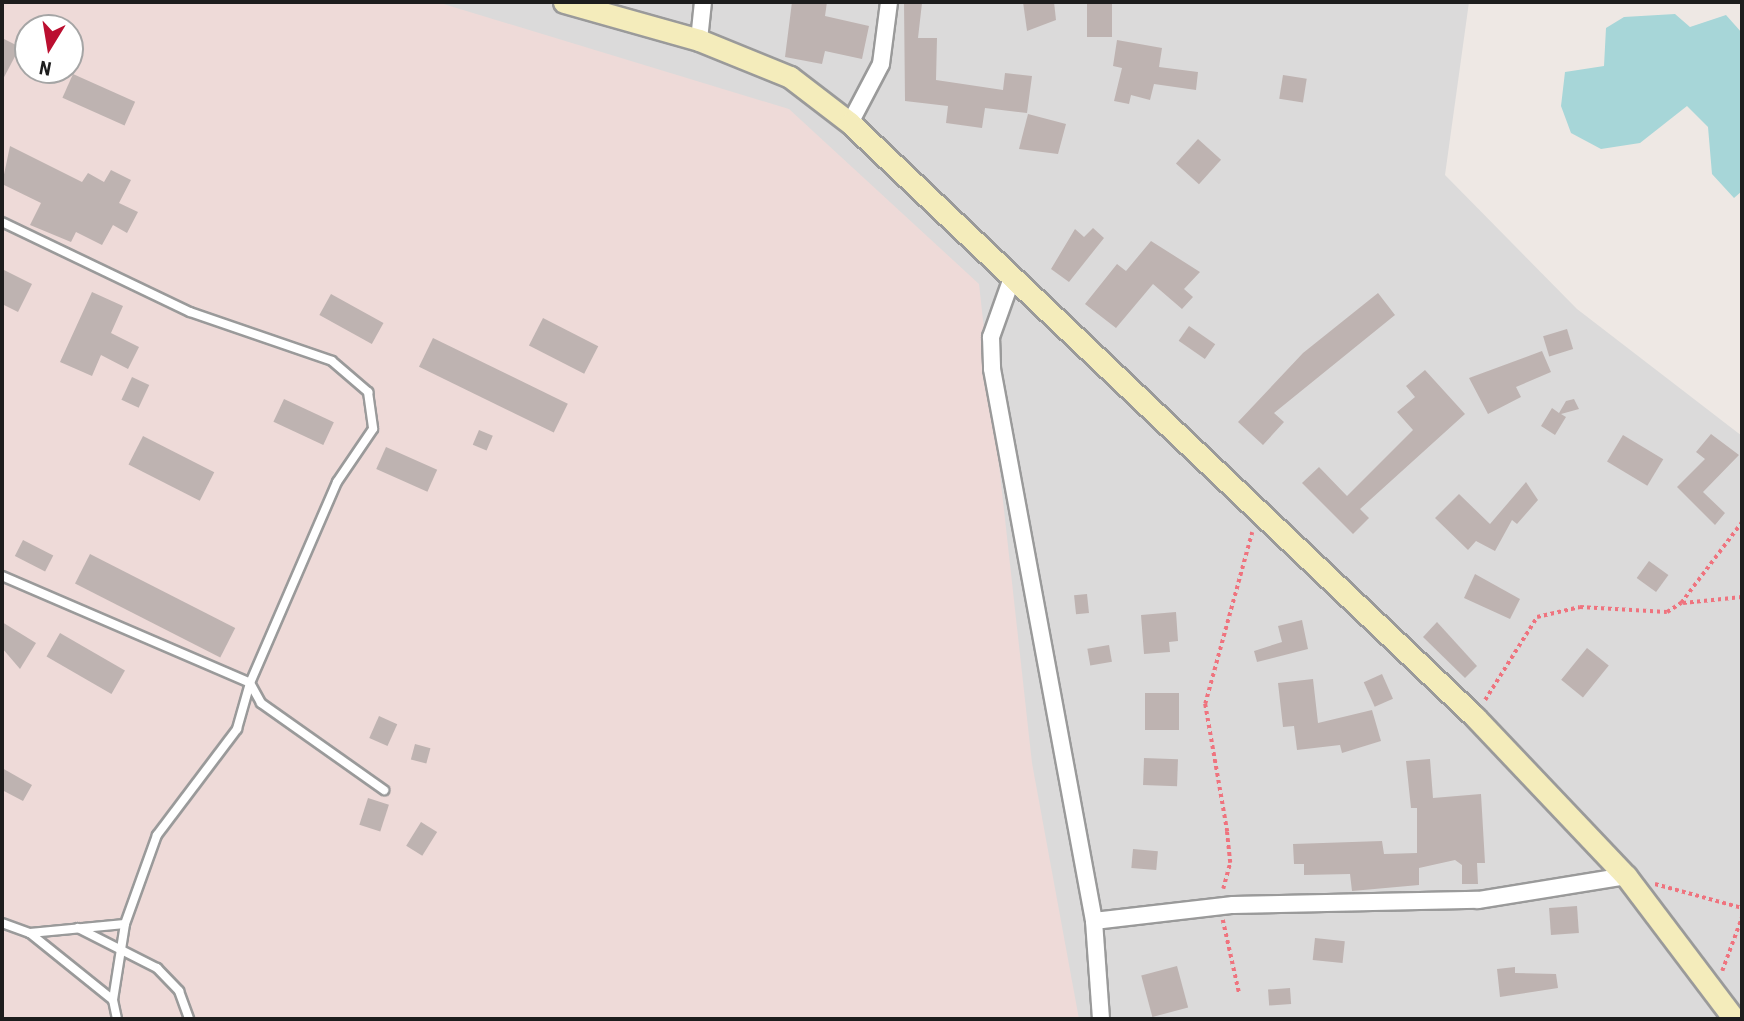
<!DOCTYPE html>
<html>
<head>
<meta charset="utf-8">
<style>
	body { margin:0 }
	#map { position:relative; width:1744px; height:1021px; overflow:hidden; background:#eee8e4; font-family:"Roboto Condensed",sans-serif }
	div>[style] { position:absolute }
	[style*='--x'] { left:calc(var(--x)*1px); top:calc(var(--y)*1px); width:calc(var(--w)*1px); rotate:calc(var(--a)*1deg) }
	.residential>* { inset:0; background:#dbdada }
	.military>* { inset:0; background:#eedad8 }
	.water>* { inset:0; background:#a7d6d8 }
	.building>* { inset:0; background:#beb3b1; transform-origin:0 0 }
	.path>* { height:3.5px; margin-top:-1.75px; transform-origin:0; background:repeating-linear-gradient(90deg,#ef737e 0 3.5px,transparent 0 7px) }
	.roads { filter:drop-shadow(2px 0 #9a9a9a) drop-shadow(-2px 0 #9a9a9a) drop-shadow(0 2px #9a9a9a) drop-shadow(0 -2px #9a9a9a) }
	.lane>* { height:8px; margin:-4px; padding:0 4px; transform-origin:4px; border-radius:4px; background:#fff }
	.street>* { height:16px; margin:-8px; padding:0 8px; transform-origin:8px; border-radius:8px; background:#fff }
	.secondary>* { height:21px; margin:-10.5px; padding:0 10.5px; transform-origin:10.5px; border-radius:10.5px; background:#f4ecbb }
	span { translate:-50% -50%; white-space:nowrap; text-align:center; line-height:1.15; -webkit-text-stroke:5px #fff; paint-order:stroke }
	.frame { position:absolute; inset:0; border:4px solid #1d1d1d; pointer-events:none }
	.north { position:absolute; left:14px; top:14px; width:70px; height:70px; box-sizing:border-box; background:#fff; border:2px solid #a5a5a5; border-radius:50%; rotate:191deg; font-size:19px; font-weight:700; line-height:28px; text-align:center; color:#1d1d1d }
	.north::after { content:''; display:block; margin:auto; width:24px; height:32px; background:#bb0f30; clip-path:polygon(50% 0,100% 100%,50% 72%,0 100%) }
</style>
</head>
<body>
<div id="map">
	<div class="residential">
		<i style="clip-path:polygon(evenodd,2px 2px,1469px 2px,1445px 175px,1577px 309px,1742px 436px,1742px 1019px,2px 1019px,2px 2px,28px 28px,70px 28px,70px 70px,28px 70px,28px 28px)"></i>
	</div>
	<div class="military">
		<i style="clip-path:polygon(evenodd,2px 2px,437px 2px,789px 109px,979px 284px,1032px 763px,1079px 1019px,2px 1019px,2px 2px,28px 28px,70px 28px,70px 70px,28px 70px,28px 28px)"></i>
	</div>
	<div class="water">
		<i style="clip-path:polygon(1675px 14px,1690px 27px,1726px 15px,1742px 33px,1742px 191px,1734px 198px,1712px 174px,1708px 127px,1687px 106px,1640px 143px,1601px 149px,1571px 133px,1561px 106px,1565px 72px,1604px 66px,1606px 28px,1624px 17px)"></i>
	</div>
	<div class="building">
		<i style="clip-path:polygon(792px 2px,827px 2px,825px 16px,869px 26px,862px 59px,825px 51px,822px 64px,785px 57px)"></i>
		<i style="clip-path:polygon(904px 2px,922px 3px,918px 38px,937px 38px,936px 80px,1003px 90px,1005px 73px,1032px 76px,1027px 113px,985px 108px,982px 128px,946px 123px,948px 106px,905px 101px)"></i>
		<i style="clip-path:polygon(1023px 2px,1054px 2px,1056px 20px,1027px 31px)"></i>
		<i style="left:1087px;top:2px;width:25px;height:35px"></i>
		<i style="clip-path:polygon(2px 38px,20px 47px,2px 81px)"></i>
		<i style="clip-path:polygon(1117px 40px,1162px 48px,1159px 67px,1198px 72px,1196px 90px,1154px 84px,1150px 100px,1131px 95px,1129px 104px,1114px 101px,1122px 68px,1113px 66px)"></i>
		<i style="left:73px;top:74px;width:68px;height:26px;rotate:24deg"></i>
		<i style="left:1283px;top:75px;width:24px;height:24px;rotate:9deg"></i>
		<i style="clip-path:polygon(1028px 114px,1066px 124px,1058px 154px,1019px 149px)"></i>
		<i style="left:1198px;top:139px;width:31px;height:33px;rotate:42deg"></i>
		<i style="clip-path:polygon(10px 146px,82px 182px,88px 173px,104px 182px,111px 170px,131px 180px,119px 203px,138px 212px,127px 233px,113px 225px,102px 245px,76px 232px,71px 242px,30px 225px,41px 203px,2px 184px)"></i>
		<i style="clip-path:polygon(1093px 228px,1104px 238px,1069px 282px,1051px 269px,1075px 229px,1084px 237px)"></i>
		<i style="clip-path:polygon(1151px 241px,1200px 272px,1184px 289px,1193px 297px,1182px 309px,1153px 284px,1116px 328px,1085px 304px,1117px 264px,1126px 271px)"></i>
		<i style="clip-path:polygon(2px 269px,32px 284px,18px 312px,2px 304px)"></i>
		<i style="clip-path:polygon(92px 292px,123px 306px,111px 333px,139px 347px,128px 369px,101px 355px,92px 376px,60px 362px)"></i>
		<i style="clip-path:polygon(1378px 293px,1395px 315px,1274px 413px,1284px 422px,1263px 445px,1238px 422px,1303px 353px)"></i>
		<i style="left:331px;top:294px;width:60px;height:24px;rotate:29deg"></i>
		<i style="left:543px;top:318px;width:62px;height:31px;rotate:27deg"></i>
		<i style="left:1189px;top:326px;width:32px;height:18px;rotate:35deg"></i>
		<i style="left:1567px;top:329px;width:21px;height:25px;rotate:73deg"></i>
		<i style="left:433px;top:338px;width:150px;height:32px;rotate:26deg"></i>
		<i style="clip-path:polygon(1542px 351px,1551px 372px,1516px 387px,1521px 397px,1488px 414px,1469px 378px)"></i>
		<i style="clip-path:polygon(1425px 370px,1465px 414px,1360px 509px,1369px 518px,1353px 534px,1302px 483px,1319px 467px,1347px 496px,1413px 430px,1397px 412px,1415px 397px,1406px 386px)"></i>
		<i style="left:132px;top:377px;width:19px;height:25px;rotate:25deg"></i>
		<i style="left:284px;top:399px;width:55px;height:25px;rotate:25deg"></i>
		<i style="clip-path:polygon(1566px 401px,1574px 399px,1579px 409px,1561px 414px,1566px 417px,1555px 435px,1541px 426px,1552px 408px,1559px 413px)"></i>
		<i style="left:479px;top:430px;width:15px;height:16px;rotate:23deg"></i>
		<i style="clip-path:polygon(1711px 434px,1739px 455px,1703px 492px,1725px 513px,1715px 525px,1677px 487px,1705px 459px,1696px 452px)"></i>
		<i style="left:1623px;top:435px;width:47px;height:31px;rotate:31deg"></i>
		<i style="left:143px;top:436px;width:80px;height:32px;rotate:27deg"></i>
		<i style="left:386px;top:447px;width:56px;height:24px;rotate:24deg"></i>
		<i style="clip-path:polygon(1526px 482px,1538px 500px,1517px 524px,1512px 520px,1495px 551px,1476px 541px,1468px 550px,1435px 518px,1459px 494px,1490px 524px)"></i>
		<i style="left:23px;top:540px;width:34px;height:18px;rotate:27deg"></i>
		<i style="left:90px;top:554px;width:163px;height:33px;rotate:27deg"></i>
		<i style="left:1649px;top:561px;width:24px;height:21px;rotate:36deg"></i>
		<i style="clip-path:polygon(1475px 574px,1520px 599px,1510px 619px,1464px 598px)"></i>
		<i style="left:1087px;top:594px;width:19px;height:13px;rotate:84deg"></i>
		<i style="clip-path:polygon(1176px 612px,1178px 641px,1169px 642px,1170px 652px,1144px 654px,1141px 615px)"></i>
		<i style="clip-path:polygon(1302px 620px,1308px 649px,1257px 662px,1254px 651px,1282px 642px,1278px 626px)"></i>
		<i style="clip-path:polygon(2px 622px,36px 643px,20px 669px,2px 648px)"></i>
		<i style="clip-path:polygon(1437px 622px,1477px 666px,1465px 678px,1423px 637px)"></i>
		<i style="left:60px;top:633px;width:75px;height:27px;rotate:30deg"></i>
		<i style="left:1109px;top:645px;width:17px;height:22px;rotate:80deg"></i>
		<i style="left:1587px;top:648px;width:28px;height:41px;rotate:39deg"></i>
		<i style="left:1382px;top:674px;width:27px;height:20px;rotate:66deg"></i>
		<i style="clip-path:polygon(1313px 679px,1318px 723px,1372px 710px,1381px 741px,1342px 753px,1340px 745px,1297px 750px,1294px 726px,1283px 727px,1278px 683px)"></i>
		<i style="left:1145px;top:693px;width:34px;height:37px"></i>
		<i style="left:379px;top:716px;width:20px;height:24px;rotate:24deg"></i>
		<i style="left:415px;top:744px;width:16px;height:16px;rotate:15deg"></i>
		<i style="left:1144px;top:758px;width:34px;height:27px;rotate:2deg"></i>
		<i style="clip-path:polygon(1430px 759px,1433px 798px,1481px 794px,1485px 863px,1477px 863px,1478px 884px,1462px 884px,1462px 865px,1455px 860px,1419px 868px,1419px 885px,1352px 891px,1350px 874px,1304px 875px,1304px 864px,1294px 864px,1293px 844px,1382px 841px,1384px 854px,1417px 853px,1417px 808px,1411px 808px,1406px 761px)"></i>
		<i style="clip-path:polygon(2px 768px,32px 785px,23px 801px,2px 790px)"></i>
		<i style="left:368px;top:798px;width:22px;height:28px;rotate:18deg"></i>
		<i style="left:421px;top:822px;width:19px;height:28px;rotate:32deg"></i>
		<i style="left:1133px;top:849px;width:25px;height:19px;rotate:5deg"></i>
		<i style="left:1577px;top:906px;width:27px;height:28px;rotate:86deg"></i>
		<i style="left:1315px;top:938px;width:30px;height:22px;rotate:6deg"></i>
		<i style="left:1177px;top:966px;width:43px;height:37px;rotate:75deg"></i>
		<i style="clip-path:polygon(1515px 967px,1515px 973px,1556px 974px,1558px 988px,1500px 997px,1497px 969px)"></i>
		<i style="left:1290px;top:988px;width:16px;height:22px;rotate:86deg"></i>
	</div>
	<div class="path">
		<i style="--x:1683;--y:603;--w:59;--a:-5.8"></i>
		<i style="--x:1485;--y:700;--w:98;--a:-57.9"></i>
		<i style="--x:1537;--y:617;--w:44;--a:-13.1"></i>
		<i style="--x:1580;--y:607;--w:87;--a:3.3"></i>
		<i style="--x:1667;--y:612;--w:17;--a:-33"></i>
		<i style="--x:1681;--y:603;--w:101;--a:-53"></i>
		<i style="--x:1655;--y:884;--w:90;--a:15.4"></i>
		<i style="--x:1223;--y:889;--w:27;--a:-75"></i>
		<i style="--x:1230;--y:863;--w:31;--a:-96"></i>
		<i style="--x:1227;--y:832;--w:130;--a:-99.8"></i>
		<i style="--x:1205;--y:704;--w:178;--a:-74.7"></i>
		<i style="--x:1223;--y:920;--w:74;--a:77.5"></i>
		<i style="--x:1722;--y:971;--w:58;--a:-69.7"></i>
	</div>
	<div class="roads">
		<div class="lane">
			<i style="--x:2;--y:222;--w:208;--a:25.6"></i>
			<i style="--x:190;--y:312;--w:150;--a:19"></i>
			<i style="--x:332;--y:361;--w:48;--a:40.7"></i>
			<i style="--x:368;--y:392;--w:37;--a:82"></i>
			<i style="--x:373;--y:429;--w:64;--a:124.2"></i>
			<i style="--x:337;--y:482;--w:219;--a:113.4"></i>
			<i style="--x:250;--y:683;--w:48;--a:105.8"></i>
			<i style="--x:237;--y:729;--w:133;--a:127"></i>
			<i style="--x:157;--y:835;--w:95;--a:109.8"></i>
			<i style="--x:125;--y:924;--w:77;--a:99"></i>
			<i style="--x:113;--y:1000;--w:19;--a:78"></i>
			<i style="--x:2;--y:576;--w:270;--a:23.3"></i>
			<i style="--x:250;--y:683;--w:23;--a:61"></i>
			<i style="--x:261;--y:703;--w:151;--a:35.3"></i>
			<i style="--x:2;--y:923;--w:30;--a:20"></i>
			<i style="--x:30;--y:933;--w:95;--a:-5.4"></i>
			<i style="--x:78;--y:928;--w:89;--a:26.9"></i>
			<i style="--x:157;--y:968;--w:32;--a:46"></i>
			<i style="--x:179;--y:991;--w:30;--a:70"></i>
			<i style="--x:31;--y:934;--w:105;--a:38.8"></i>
		</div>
		<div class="street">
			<i style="--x:699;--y:40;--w:38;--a:-84"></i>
			<i style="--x:850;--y:123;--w:67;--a:-62.3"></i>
			<i style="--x:881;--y:64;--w:63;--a:-82.6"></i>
			<i style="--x:1012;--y:278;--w:63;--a:109.6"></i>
			<i style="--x:991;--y:337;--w:32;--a:88"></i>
			<i style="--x:992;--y:369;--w:561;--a:79.53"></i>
			<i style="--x:1094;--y:921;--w:98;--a:85.9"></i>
			<i style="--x:1094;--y:921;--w:140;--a:-6.6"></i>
			<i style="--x:1233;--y:905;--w:245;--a:-1.2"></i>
			<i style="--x:1478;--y:900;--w:150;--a:-9.2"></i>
		</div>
		<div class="secondary">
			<i style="--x:564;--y:2;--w:140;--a:15.7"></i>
			<i style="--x:699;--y:40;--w:98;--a:22.1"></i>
			<i style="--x:790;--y:77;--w:76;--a:37.5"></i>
			<i style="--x:850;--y:123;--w:862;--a:43.54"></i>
			<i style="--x:1475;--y:717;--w:219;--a:46.5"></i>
			<i style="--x:1626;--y:876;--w:179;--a:52.9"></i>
		</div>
	</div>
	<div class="frame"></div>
	<div class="north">N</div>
</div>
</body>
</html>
